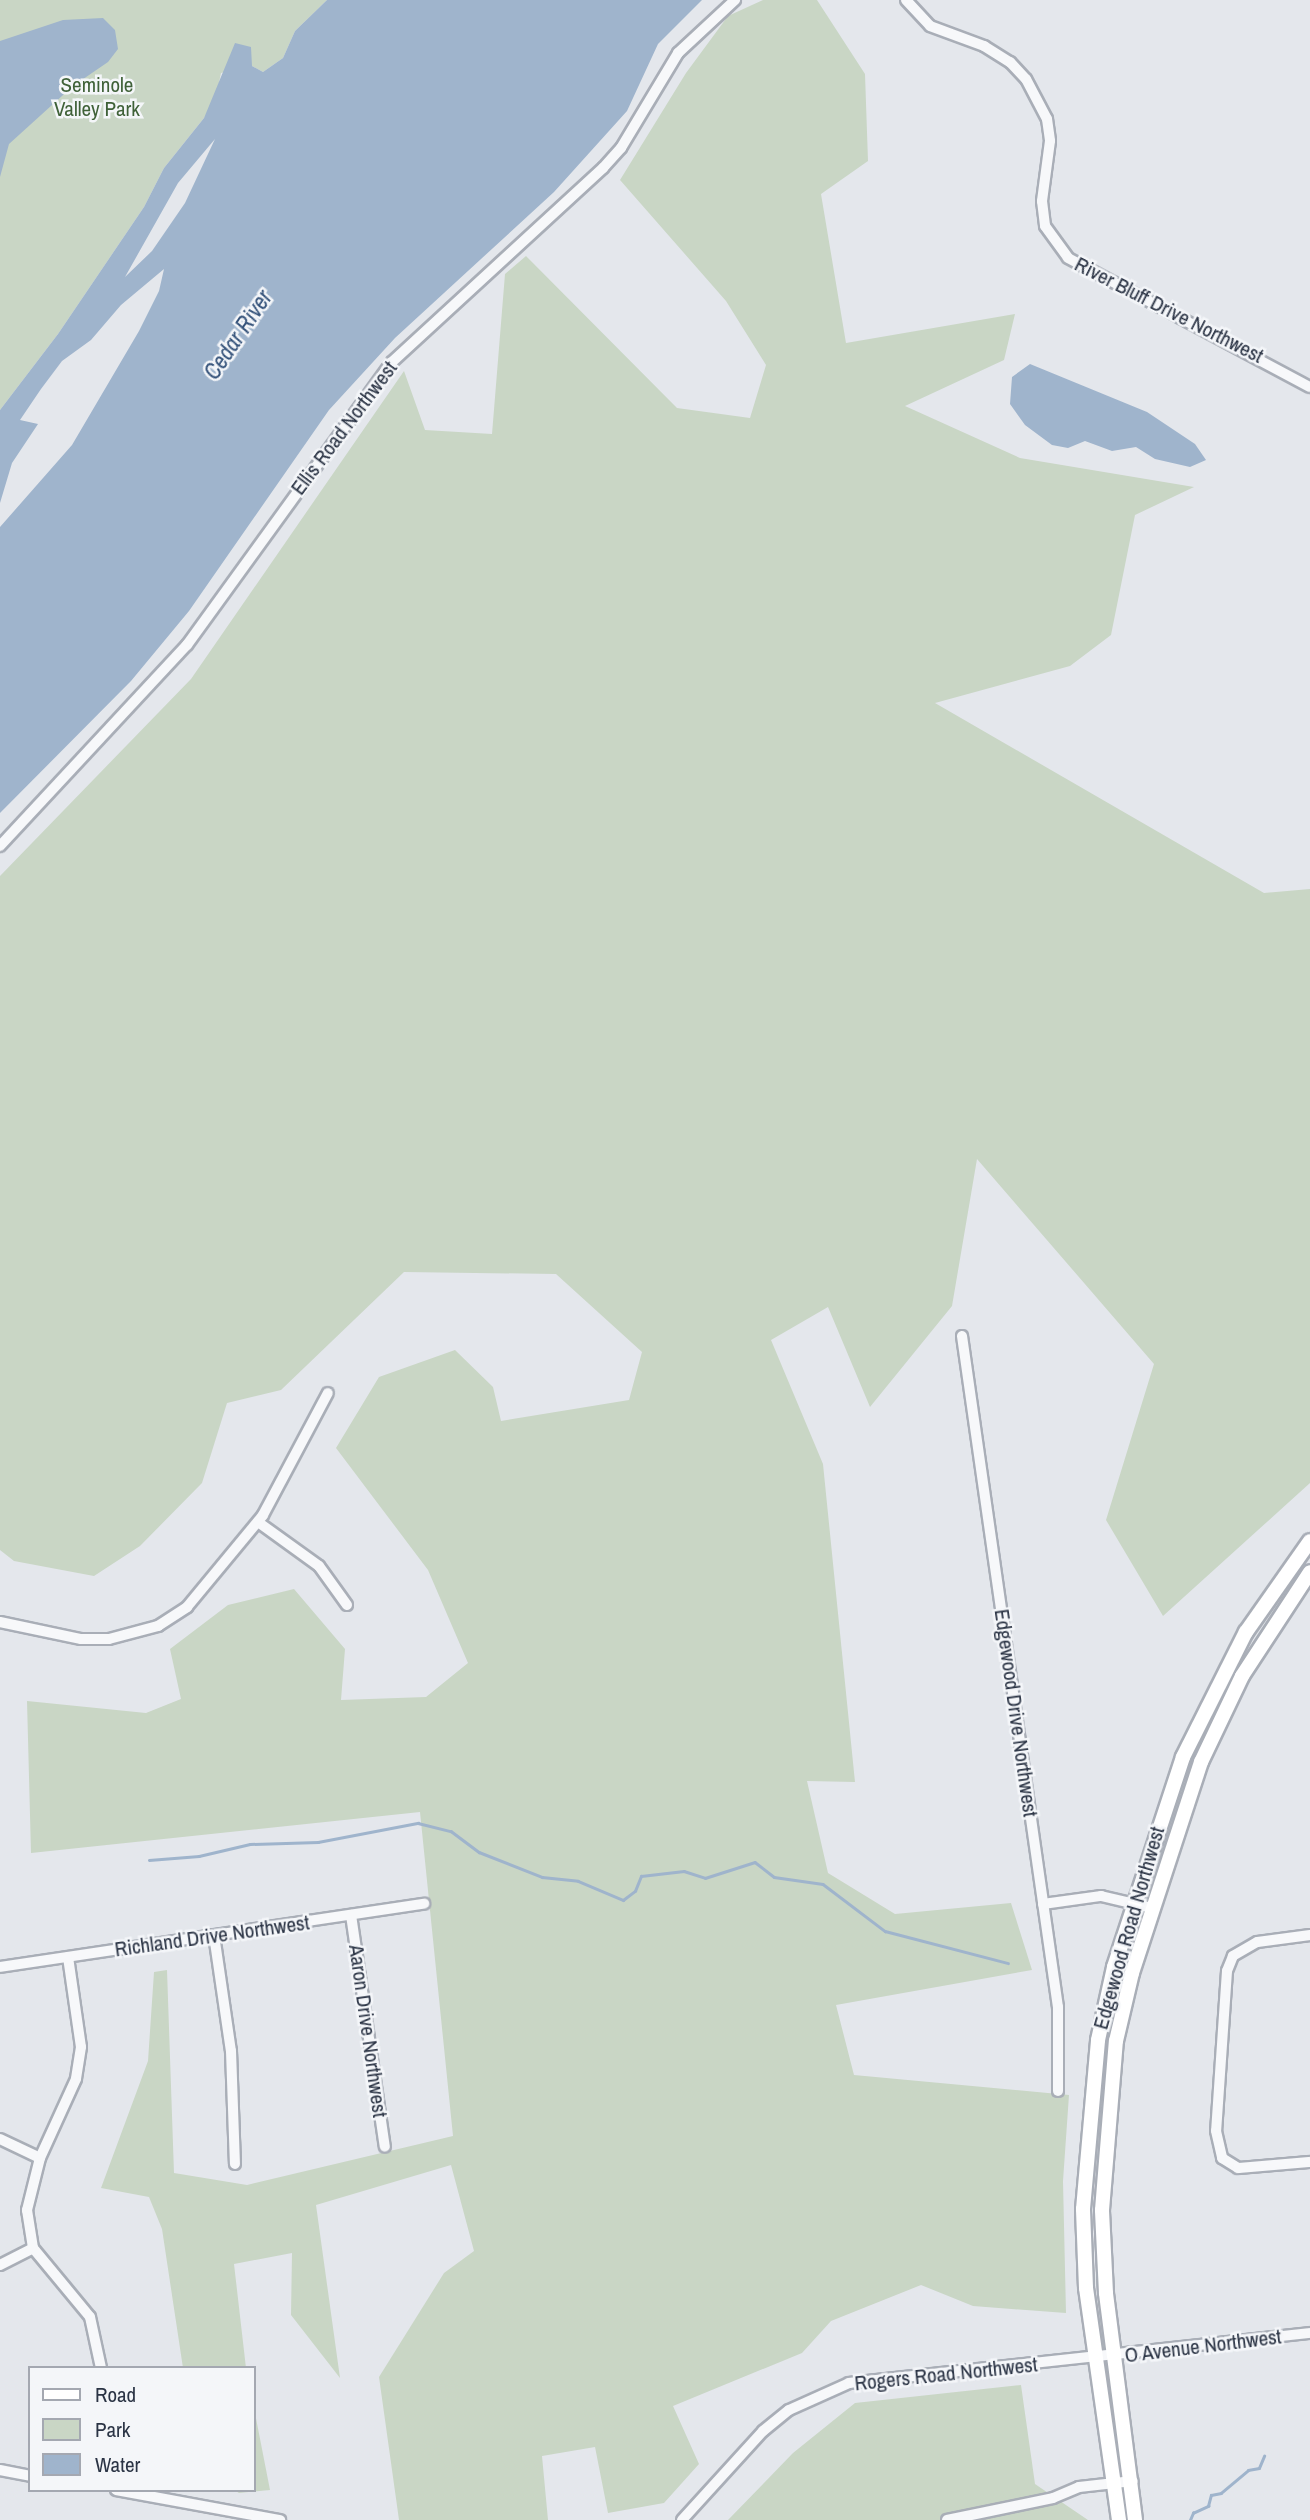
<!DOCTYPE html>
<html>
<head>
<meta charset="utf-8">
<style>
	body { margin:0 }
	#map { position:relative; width:1310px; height:2520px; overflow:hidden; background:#e4e7ec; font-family:"Archivo Narrow",sans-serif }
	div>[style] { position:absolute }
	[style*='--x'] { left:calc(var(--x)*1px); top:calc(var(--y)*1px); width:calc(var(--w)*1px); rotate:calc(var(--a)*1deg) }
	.green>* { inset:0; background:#c9d6c5 }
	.water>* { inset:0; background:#9fb4cc }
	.stream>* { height:2.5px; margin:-1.25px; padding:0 1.25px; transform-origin:1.25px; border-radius:1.25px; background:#9fb4cc }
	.roads { filter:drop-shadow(2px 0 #a9aeb7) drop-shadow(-2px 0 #a9aeb7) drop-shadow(0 2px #a9aeb7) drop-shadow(0 -2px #a9aeb7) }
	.minor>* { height:10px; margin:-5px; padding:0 5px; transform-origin:5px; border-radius:5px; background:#f7f8fa }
	.major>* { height:14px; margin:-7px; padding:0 7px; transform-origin:7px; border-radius:7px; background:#fff }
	span { translate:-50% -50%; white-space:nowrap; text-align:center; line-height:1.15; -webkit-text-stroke:5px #f4f6f9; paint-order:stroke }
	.park-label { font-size:21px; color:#3f6138 }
	.street-label { font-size:21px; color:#2b3445 }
	.water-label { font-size:23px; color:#34527a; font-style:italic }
	.legend { position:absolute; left:28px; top:2366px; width:228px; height:126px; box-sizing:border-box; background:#f4f6f9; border:2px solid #a4a8b1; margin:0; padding:9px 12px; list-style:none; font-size:21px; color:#2b3445 }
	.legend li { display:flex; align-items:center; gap:14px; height:35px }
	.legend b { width:35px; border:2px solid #a4a8b1 }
</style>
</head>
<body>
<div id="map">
	<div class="green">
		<i style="clip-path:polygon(0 0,327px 0,295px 31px,283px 58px,263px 72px,252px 66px,221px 73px,216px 97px,204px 118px,164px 168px,144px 207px,58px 334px,0 410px)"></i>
		<i style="clip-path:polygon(763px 0,817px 0,865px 74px,868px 161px,821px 194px,846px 343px,1015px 314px,1004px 360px,905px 406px,1020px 458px,1194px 487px,1135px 515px,1111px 635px,1070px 666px,935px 703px,1264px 893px,1310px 889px,1310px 1483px,1163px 1616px,1106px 1520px,1154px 1364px,977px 1159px,952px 1306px,870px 1407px,828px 1307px,771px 1340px,823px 1464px,855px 1782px,807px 1781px,828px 1873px,895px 1914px,1011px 1903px,1032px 1970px,836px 2005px,854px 2075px,1069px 2095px,1063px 2181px,1066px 2313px,973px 2306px,921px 2285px,831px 2321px,802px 2353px,673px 2406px,699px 2464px,664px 2503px,608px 2513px,595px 2447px,542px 2456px,548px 2520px,399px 2520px,379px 2377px,444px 2273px,474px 2251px,451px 2165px,316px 2205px,340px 2378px,291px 2315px,292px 2253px,234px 2264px,246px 2368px,183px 2368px,162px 2229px,149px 2197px,101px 2188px,148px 2061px,154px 1972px,167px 1970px,174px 2173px,247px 2185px,453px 2136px,420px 1812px,31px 1853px,27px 1701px,146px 1713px,181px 1699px,170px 1649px,228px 1605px,294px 1589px,345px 1649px,341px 1700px,426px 1697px,468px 1663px,428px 1570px,336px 1448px,379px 1377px,455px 1350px,493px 1387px,501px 1421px,629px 1400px,642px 1352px,556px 1274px,404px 1272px,281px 1390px,227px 1403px,202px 1483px,140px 1546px,94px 1576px,14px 1561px,0 1550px,0 876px,191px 679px,404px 371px,425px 430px,492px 434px,505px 274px,526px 256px,677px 408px,750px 418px,766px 365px,726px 301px,620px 180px,686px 73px,728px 16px)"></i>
		<i style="clip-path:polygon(1021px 2385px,1035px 2484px,1088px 2520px,728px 2520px,793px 2453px,855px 2403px)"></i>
		<i style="clip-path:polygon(254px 2408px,270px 2490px,239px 2493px,234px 2490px,254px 2490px)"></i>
	</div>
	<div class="water">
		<i style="clip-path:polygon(evenodd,327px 0,702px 0,658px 44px,627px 111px,554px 192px,395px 338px,329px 410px,189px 611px,131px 681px,0 813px,0 527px,72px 445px,139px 331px,159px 291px,164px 269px,121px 305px,91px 340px,62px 361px,41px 389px,20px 420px,38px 424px,12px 463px,0 503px,0 410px,58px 334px,144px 207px,164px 168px,204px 118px,235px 43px,251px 47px,252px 66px,263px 72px,283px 58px,295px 31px,327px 0,215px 139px,185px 203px,152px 251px,125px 277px,178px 183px,215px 139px)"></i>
		<i style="clip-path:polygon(103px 18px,115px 30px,118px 49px,108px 62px,73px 86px,9px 144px,0 177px,0 41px,63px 20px)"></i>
		<i style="clip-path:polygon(1030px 364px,1147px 412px,1195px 444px,1206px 460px,1190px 467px,1155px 459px,1136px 447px,1112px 451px,1085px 441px,1068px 448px,1052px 445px,1025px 425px,1010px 404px,1012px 377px)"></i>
	</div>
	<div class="stream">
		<i style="--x:149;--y:1860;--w:50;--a:-4.6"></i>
		<i style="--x:199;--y:1856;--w:52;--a:-13.2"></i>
		<i style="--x:250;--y:1844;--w:68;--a:-1.7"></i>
		<i style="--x:318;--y:1842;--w:102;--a:-10.8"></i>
		<i style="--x:418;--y:1823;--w:34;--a:14"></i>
		<i style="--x:451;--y:1831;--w:35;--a:37"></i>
		<i style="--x:479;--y:1852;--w:68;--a:21.6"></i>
		<i style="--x:542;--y:1877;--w:36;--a:6"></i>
		<i style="--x:578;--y:1881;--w:49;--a:22.9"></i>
		<i style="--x:623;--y:1900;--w:15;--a:-37"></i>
		<i style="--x:635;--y:1891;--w:16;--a:-68"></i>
		<i style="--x:641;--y:1876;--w:43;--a:-6.6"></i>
		<i style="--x:684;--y:1871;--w:22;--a:18"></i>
		<i style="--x:705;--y:1878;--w:52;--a:-17.7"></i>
		<i style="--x:755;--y:1862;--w:24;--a:38"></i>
		<i style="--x:774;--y:1877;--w:49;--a:8.1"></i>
		<i style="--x:823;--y:1884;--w:78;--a:37.2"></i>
		<i style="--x:885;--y:1931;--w:127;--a:14.6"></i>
		<i style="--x:1190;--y:2520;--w:8;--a:-67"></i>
		<i style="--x:1193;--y:2513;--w:17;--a:-25"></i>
		<i style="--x:1208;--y:2506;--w:11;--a:-75"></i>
		<i style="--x:1211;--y:2495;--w:10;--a:-11"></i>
		<i style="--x:1221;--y:2493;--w:35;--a:-40"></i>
		<i style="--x:1248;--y:2470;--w:11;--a:-10"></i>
		<i style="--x:1259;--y:2468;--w:13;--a:-67"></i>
	</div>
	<div class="roads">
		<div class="minor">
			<i style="--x:906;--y:0;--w:35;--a:47"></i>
			<i style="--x:930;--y:26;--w:58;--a:20.3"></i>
			<i style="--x:984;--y:46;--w:31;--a:32"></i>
			<i style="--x:1010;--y:62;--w:23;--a:47"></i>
			<i style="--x:1026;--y:79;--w:45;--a:62.3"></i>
			<i style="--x:1047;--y:119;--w:22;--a:82"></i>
			<i style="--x:1050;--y:141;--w:61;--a:97.6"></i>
			<i style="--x:1042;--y:201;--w:25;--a:83"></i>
			<i style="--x:1045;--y:226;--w:39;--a:54"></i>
			<i style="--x:1068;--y:258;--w:274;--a:28.1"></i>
			<i style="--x:0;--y:846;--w:275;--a:-47.1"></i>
			<i style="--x:187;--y:645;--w:349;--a:-54.1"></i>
			<i style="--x:392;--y:362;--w:287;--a:-42.6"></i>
			<i style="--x:603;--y:168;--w:27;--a:-48"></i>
			<i style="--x:621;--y:148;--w:111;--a:-59"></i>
			<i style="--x:678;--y:53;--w:78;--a:-42.9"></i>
			<i style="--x:962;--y:1336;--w:678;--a:81.86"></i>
			<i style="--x:1058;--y:2007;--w:84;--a:90"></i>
			<i style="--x:258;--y:1522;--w:75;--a:35.8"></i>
			<i style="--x:319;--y:1566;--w:48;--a:54.3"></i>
			<i style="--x:0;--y:1622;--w:83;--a:11.9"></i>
			<i style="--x:81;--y:1639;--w:28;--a:0"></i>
			<i style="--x:109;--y:1639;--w:51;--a:-14.9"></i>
			<i style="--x:158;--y:1626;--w:35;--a:-33"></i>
			<i style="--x:187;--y:1607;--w:119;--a:-50.4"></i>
			<i style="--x:263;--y:1515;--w:138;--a:-62"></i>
			<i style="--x:1043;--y:1904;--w:59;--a:-7.9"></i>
			<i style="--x:1101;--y:1896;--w:52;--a:13.2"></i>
			<i style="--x:351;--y:1915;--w:234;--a:81.7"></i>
			<i style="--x:214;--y:1935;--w:117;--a:81.7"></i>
			<i style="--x:231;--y:2051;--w:113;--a:88"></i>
			<i style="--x:1310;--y:1935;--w:53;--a:172.5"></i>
			<i style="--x:1257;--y:1942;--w:28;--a:150"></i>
			<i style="--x:1233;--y:1956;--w:16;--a:112"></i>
			<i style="--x:1227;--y:1971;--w:160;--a:93.9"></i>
			<i style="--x:1216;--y:2131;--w:28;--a:77"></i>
			<i style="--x:1222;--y:2158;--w:19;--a:32"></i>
			<i style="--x:1238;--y:2168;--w:72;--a:-4.8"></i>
			<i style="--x:68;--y:1957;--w:91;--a:81.8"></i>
			<i style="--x:81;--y:2047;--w:32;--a:99"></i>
			<i style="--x:76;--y:2079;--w:87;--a:114.5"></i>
			<i style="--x:40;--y:2158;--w:54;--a:104"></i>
			<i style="--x:27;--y:2210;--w:38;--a:81"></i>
			<i style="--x:33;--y:2248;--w:89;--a:50.4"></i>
			<i style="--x:90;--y:2317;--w:52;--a:77.8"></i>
			<i style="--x:0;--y:1967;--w:429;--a:-8.5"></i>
			<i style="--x:0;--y:2139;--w:44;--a:25.4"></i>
			<i style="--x:0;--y:2265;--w:37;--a:-27"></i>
			<i style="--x:0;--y:2470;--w:31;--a:11"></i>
			<i style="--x:116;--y:2490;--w:167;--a:10.4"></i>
			<i style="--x:682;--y:2520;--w:120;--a:-47.7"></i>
			<i style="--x:763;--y:2431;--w:33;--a:-39"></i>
			<i style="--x:789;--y:2410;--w:66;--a:-24.2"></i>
			<i style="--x:849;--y:2383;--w:464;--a:-6.2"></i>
			<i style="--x:947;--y:2520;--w:108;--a:-11.7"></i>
			<i style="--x:1053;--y:2498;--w:28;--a:-23"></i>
			<i style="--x:1079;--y:2487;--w:54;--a:-6.3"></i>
		</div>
		<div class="major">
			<i style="--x:1119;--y:2520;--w:234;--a:-98.1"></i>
			<i style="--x:1086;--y:2288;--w:79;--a:-92.2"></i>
			<i style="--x:1083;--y:2209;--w:170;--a:-84.9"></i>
			<i style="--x:1098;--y:2040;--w:75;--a:-77.6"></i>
			<i style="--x:1114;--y:1967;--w:221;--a:-71.8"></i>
			<i style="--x:1183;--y:1757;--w:140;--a:-63.3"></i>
			<i style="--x:1246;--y:1632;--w:111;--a:-54.9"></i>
			<i style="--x:1135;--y:2520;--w:229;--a:-97.3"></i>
			<i style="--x:1106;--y:2293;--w:83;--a:-92.8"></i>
			<i style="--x:1102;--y:2210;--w:170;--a:-85.3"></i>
			<i style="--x:1116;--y:2041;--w:70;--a:-76.8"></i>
			<i style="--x:1132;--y:1973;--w:222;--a:-71.9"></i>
			<i style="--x:1201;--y:1762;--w:95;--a:-64.5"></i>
			<i style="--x:1242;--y:1676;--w:124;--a:-56.8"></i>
		</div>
	</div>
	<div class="park-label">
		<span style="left:97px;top:97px">Seminole<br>Valley Park</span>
	</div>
	<div class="street-label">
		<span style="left:1169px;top:310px;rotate:27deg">River Bluff Drive Northwest</span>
		<span style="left:344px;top:428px;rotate:-53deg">Ellis Road Northwest</span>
		<span style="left:1016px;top:1713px;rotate:82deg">Edgewood Drive Northwest</span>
		<span style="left:1129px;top:1928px;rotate:-74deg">Edgewood Road Northwest</span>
		<span style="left:212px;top:1936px;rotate:-8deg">Richland Drive Northwest</span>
		<span style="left:368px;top:2031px;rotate:82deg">Aaron Drive Northwest</span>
		<span style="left:1203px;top:2346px;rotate:-7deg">O Avenue Northwest</span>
		<span style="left:946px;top:2374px;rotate:-6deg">Rogers Road Northwest</span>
	</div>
	<div class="water-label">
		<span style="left:238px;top:335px;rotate:-56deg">Cedar River</span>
	</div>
	<ul class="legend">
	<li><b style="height:9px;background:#fff"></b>Road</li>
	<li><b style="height:19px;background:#c9d6c5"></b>Park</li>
	<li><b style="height:19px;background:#9fb4cc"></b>Water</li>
	</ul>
</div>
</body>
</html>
